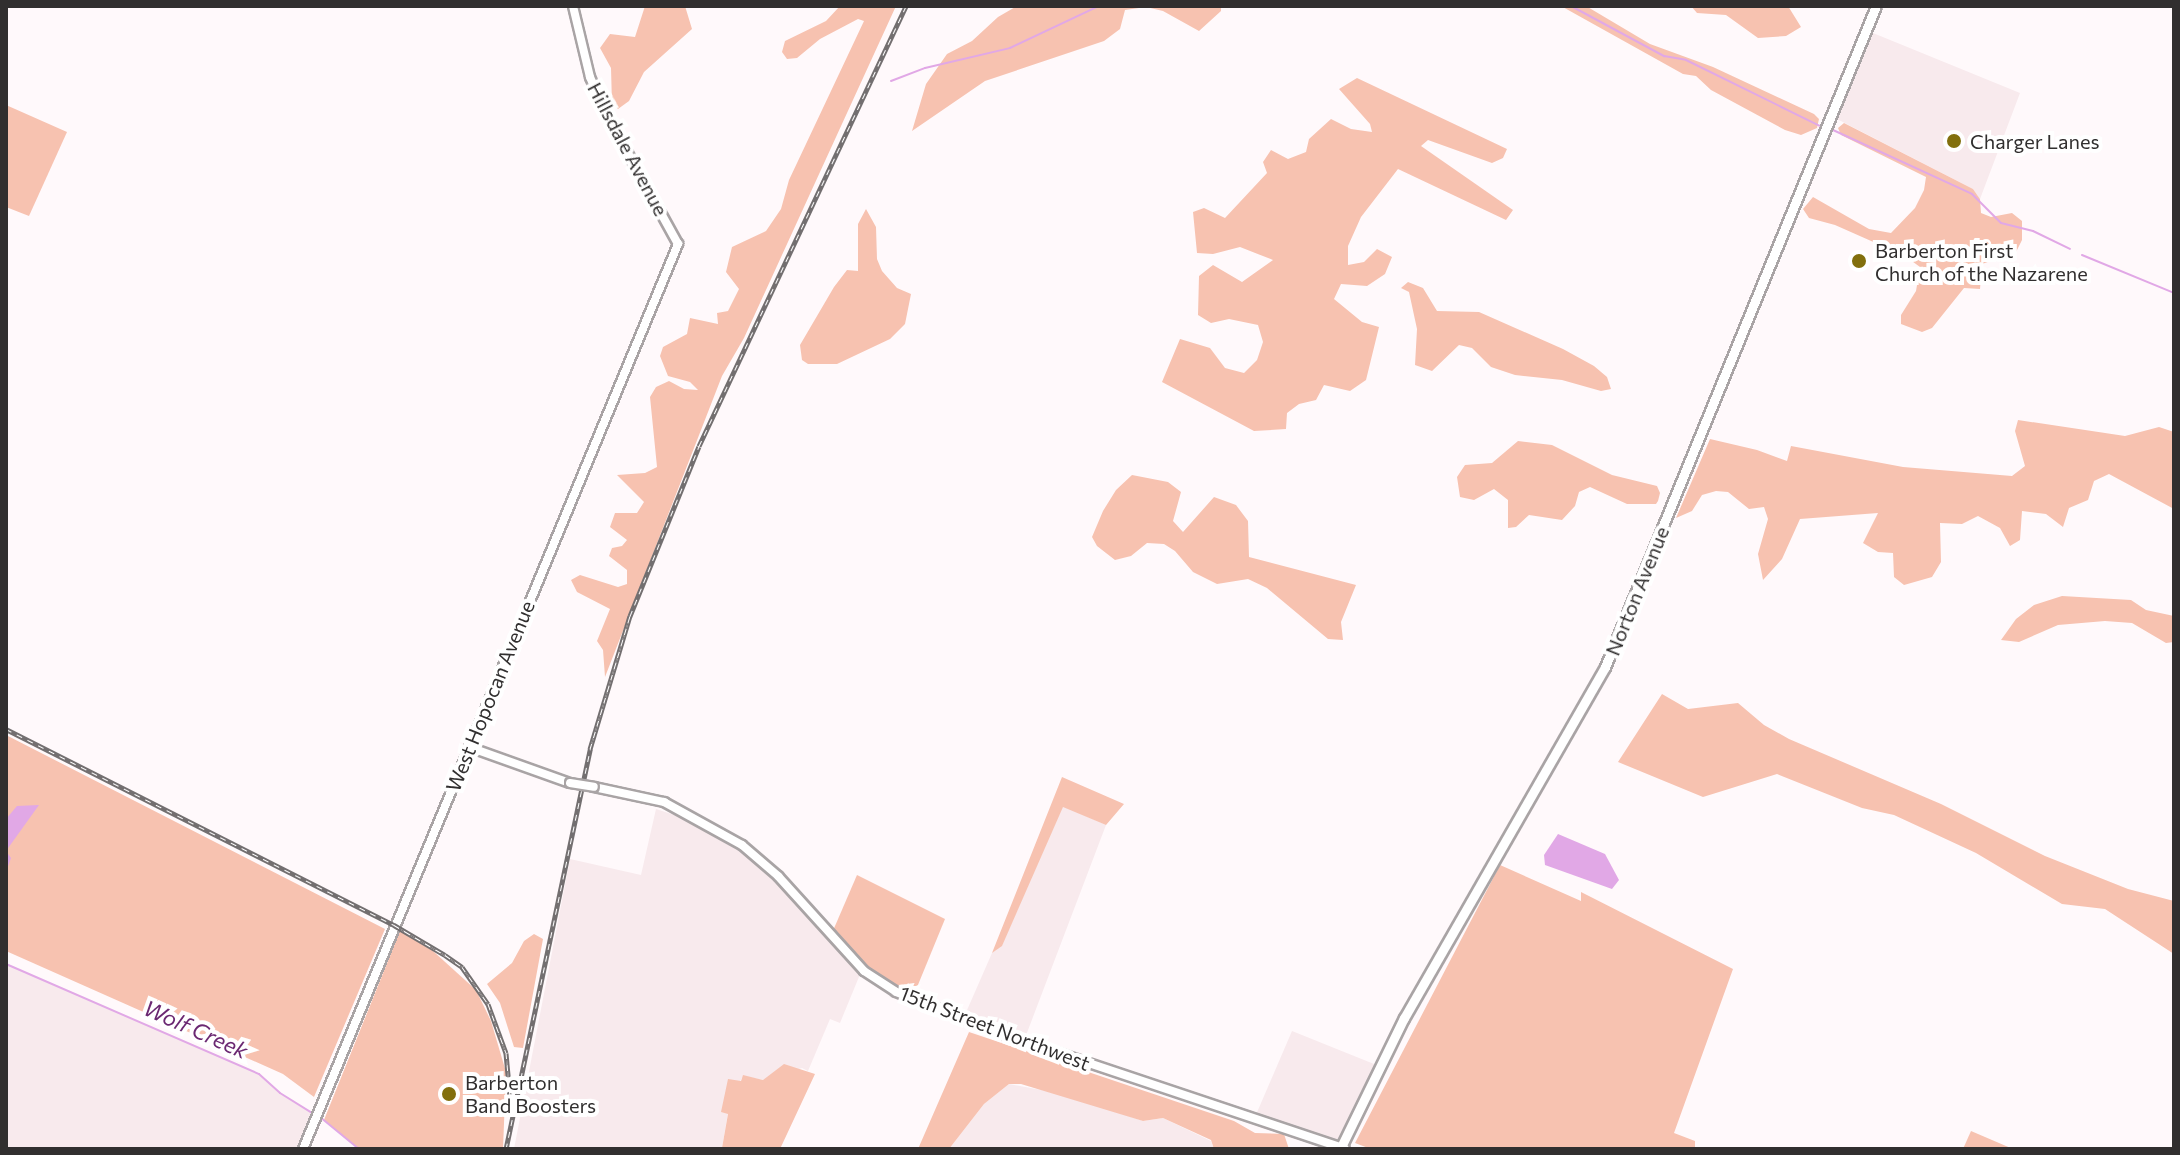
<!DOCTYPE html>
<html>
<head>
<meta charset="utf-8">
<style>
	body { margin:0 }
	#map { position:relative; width:2180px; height:1155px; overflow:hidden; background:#fff9fb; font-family:Commissioner,sans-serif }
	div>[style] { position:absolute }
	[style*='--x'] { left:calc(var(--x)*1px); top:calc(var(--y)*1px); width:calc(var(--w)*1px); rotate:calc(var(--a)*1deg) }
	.built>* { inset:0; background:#f8eaed }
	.green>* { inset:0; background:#f7c2b0 }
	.water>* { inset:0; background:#e1a8e6 }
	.stream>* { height:2px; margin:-1px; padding:0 1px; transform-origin:1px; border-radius:1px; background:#e1a8e6 }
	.roads { filter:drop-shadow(2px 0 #a9a4a5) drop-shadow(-2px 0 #a9a4a5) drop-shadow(0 2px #a9a4a5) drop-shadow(0 -2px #a9a4a5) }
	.tertiary>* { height:8px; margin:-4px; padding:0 4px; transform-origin:4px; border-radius:4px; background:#fff }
	.secondary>* { height:9px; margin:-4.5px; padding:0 4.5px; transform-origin:4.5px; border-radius:4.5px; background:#fff }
	.rail>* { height:5px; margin-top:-2.5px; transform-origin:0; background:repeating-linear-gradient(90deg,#fff 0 6px,#736f70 0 12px); box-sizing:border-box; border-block:2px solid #736f70 }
	.bridges { filter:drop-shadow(2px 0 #a9a4a5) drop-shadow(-2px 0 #a9a4a5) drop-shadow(0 2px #a9a4a5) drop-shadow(0 -2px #a9a4a5) }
	.tertiary-bridge>* { height:8px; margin:-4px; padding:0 4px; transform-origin:4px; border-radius:4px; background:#fff }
	.dots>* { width:22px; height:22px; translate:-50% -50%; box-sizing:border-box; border:4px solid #fff; border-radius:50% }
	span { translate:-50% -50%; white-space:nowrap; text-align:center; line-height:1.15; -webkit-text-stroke:8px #fff; paint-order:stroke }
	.poi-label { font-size:20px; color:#312f2f }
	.left { translate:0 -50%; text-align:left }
	.street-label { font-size:20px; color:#312f2f }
	.water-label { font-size:22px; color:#6b2872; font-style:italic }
	.frame { position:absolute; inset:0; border:8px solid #312f2f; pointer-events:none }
</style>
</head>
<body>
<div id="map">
	<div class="built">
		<i style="clip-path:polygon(1873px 33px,2020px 93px,1980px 199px,1973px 189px,1837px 119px)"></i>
		<i style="clip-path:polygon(1063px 806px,1106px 825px,1025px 1038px,964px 1017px,992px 953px,1002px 945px)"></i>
		<i style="clip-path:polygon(656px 809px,693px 821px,733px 843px,774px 879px,861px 972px,840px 1023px,830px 1019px,808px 1071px,802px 1068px,764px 1080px,743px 1076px,722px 1112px,728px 1113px,722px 1148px,514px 1149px,570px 859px,641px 875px)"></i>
		<i style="clip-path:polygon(6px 964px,259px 1074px,280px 1093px,316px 1115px,303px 1149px,6px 1149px)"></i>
		<i style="clip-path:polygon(1292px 1031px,1379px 1066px,1340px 1144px,1255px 1117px)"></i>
		<i style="clip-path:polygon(1009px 1084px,1063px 1094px,1143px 1121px,1163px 1118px,1211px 1141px,1214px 1149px,949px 1149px,984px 1104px)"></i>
	</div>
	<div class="green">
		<i style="clip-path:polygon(645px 6px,685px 6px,692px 29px,644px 72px,629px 101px,618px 109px,612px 104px,611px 68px,600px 48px,610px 34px,635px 37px)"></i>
		<i style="clip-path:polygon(840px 6px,896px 6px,744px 338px,722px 376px,605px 677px,603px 650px,597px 641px,610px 609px,577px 592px,571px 580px,580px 575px,618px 587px,627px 584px,627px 570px,609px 556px,612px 548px,622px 546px,627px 540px,610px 527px,615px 513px,637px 513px,644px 502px,617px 475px,645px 473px,657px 467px,650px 397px,656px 387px,669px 381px,684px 389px,698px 390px,690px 382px,668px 376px,660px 356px,663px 347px,687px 334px,690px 318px,718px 324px,717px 313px,728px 311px,739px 289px,726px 272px,732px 247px,766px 231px,781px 209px,789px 180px,864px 21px,858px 19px,820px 39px,797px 58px,787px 59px,782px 52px,785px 41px,826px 21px)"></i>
		<i style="clip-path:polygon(1017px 6px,1221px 6px,1221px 11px,1199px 31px,1163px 11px,1146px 7px,1125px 10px,1120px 29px,1104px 41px,985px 81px,912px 131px,926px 84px,947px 54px,972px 41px,998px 17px)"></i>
		<i style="clip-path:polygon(1561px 6px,1586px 6px,1650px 44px,1713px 67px,1814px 114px,1819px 119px,1817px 128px,1801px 135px,1785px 130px,1711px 90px,1696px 76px,1683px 74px)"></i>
		<i style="clip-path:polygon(1691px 6px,1788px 6px,1801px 27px,1786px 36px,1758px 38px,1726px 15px,1697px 13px)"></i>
		<i style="clip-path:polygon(1357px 78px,1507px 149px,1503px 158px,1492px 163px,1428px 140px,1421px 146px,1513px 210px,1506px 220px,1398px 169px,1361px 217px,1348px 246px,1348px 265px,1364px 262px,1377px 249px,1392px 257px,1385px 274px,1367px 286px,1341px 284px,1334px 299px,1362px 322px,1379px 327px,1366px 380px,1350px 391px,1324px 385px,1316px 400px,1299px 404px,1287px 413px,1286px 429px,1254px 431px,1162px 382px,1180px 339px,1210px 348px,1225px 368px,1244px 373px,1257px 360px,1263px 342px,1258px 325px,1229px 319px,1211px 323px,1198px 315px,1199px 276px,1213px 265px,1242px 282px,1273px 260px,1240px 247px,1213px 254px,1197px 253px,1193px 212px,1204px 208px,1225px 218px,1267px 173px,1263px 162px,1271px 150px,1288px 159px,1306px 152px,1309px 139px,1331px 119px,1351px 129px,1372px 132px,1370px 124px,1339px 89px)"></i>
		<i style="clip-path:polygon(6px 105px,67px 132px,29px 216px,6px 207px)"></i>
		<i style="clip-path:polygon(1844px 123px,1973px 189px,1980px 199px,1981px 213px,1991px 217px,2012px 213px,2022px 221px,2022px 240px,2016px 252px,1982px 264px,1980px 289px,1964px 288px,1932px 328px,1922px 332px,1901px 324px,1901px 315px,1916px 291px,1920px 267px,1905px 256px,1835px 225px,1809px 218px,1803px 209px,1813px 197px,1869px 229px,1891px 233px,1915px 208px,1924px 190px,1926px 177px,1841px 135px,1838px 128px)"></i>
		<i style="clip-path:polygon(866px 209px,876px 227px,877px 259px,882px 271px,897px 288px,911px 294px,905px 324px,890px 339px,837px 364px,808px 364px,802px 360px,800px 345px,834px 287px,847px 270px,858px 271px,858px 224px)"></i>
		<i style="clip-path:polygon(1408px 282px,1423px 288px,1437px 311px,1479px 312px,1563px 349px,1594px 366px,1607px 377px,1611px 389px,1601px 391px,1562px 380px,1515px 375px,1491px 367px,1472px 348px,1459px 345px,1432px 371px,1415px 365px,1417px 329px,1409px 292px,1401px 288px)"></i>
		<i style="clip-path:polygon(2018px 420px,2125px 436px,2159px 427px,2174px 432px,2174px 509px,2109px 474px,2094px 481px,2088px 500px,2069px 508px,2063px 527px,2046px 514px,2022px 511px,2020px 540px,2010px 546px,2000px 528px,1978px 516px,1962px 524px,1940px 523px,1941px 562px,1932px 577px,1904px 585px,1894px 577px,1893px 553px,1878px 552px,1863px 543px,1878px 513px,1800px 519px,1782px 559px,1763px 580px,1758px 554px,1768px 519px,1764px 507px,1749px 509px,1728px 492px,1716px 491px,1702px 495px,1692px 511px,1676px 518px,1710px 439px,1757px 450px,1787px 461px,1791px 446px,1903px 467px,2012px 476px,2025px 466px,2015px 431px)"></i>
		<i style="clip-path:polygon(1518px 441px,1552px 445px,1612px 475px,1657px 486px,1660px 493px,1658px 501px,1656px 504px,1627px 504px,1590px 487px,1579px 492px,1575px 506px,1562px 520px,1529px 515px,1516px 527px,1508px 528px,1508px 500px,1494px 489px,1474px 500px,1460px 497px,1457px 477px,1465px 465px,1492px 463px)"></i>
		<i style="clip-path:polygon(1132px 475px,1168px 482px,1181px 492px,1173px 521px,1183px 532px,1214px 497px,1236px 505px,1248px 521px,1249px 557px,1356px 585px,1341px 622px,1343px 640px,1328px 639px,1267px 588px,1248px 579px,1217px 584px,1193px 572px,1175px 551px,1164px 544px,1147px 543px,1131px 556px,1115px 560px,1097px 546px,1092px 537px,1103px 511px,1116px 490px)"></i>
		<i style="clip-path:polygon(2062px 596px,2131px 600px,2146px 610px,2174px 616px,2174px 642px,2166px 643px,2132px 623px,2105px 621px,2058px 625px,2019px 642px,2001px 640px,2016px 619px,2034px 605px)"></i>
		<i style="clip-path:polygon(1662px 694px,1688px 709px,1738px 703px,1764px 725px,1789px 739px,1941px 804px,2045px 856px,2128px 889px,2174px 901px,2174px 954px,2105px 909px,2062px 904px,1976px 853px,1894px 815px,1862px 808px,1777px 774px,1703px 797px,1618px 762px)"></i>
		<i style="clip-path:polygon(6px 735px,385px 929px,314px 1097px,283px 1074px,6px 951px)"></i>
		<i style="clip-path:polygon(1062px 777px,1124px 804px,1106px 825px,1063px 807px,1002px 946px,992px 953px)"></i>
		<i style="clip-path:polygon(1500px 865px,1581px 901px,1581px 892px,1733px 969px,1674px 1133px,1695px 1141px,1695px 1149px,1371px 1149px,1355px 1143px)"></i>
		<i style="clip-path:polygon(857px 875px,945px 919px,913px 997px,879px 979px,832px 933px)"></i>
		<i style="clip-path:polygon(400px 931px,433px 951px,476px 990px,491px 1021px,506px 1072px,503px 1149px,359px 1149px,324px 1120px)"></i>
		<i style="clip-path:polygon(534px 934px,543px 939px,523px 1048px,514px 1047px,500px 1003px,487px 984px,512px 963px,524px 941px)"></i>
		<i style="clip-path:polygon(969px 1032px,1234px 1121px,1255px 1133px,1284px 1134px,1289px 1149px,1214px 1149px,1211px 1140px,1163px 1118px,1143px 1121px,1021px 1084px,1009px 1084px,984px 1104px,949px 1149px,918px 1149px)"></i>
		<i style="clip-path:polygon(784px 1064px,815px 1074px,780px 1149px,714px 1149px,722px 1148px,728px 1114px,721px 1112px,728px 1079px,741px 1081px,743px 1075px,763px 1080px)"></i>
		<i style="clip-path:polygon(1971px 1131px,2013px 1149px,1963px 1149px)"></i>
	</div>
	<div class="water">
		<i style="clip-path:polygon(39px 805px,6px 851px,11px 858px,6px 872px,6px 819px,17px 806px)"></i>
		<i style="clip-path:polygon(1558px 834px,1605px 854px,1619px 880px,1612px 889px,1545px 865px,1544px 855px)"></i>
	</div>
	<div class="stream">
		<i style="--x:1571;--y:6;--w:106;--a:28.3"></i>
		<i style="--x:1664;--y:56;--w:22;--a:10"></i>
		<i style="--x:1686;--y:60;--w:149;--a:26.2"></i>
		<i style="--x:891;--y:81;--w:36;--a:-21"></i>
		<i style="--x:925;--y:68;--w:87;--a:-13.2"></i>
		<i style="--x:1010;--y:48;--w:98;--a:-25.3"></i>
		<i style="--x:1833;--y:130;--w:153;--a:24.7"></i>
		<i style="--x:1972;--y:194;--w:41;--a:45"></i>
		<i style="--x:2001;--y:223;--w:33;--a:14"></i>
		<i style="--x:2033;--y:231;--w:41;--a:25.9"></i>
		<i style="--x:2082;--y:255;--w:100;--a:22.4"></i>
		<i style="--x:6;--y:964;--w:276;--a:23.5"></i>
		<i style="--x:259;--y:1074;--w:28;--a:42"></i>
		<i style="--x:280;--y:1093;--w:40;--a:32"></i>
		<i style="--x:320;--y:1117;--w:50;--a:39.4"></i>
	</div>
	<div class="roads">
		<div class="tertiary">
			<i style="--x:469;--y:747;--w:107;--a:19.6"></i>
			<i style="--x:594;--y:787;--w:72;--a:12.1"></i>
			<i style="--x:664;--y:802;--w:89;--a:28.9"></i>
			<i style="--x:742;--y:845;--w:48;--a:40.7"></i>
			<i style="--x:778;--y:876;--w:128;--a:47.8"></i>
			<i style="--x:864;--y:971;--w:38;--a:33"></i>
			<i style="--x:896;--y:992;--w:120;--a:21.4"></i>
			<i style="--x:1008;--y:1036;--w:355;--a:18.5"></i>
			<i style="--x:303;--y:1149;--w:980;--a:-67.49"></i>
			<i style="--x:678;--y:244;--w:153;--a:-118.9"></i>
			<i style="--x:604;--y:110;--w:36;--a:-113"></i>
			<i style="--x:590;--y:77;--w:73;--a:-103.5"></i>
		</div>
		<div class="secondary">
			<i style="--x:1340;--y:1149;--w:146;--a:-64"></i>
			<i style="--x:1404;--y:1018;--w:404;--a:-60.2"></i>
			<i style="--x:1605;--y:667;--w:714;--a:-67.71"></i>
		</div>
	</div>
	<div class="rail">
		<i style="--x:6;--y:729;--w:435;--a:26.8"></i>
		<i style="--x:394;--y:925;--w:59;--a:30.5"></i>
		<i style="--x:445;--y:955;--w:21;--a:35"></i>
		<i style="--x:462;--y:967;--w:45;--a:54.9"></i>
		<i style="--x:488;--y:1004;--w:52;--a:69.8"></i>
		<i style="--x:506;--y:1053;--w:44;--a:84.8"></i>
		<i style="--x:506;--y:1149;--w:409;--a:-78.1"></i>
		<i style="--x:590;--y:749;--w:139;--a:-73.3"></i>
		<i style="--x:630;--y:616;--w:183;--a:-67.9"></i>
		<i style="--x:699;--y:446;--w:486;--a:-64.8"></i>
	</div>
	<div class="bridges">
		<div class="tertiary-bridge">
			<i style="--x:570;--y:783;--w:24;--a:9"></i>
		</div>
	</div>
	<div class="dots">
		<i style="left:1954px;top:141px;background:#826f0d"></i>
		<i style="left:1859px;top:261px;background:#826f0d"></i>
		<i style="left:449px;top:1094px;background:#826f0d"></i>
	</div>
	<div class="poi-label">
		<span class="left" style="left:1970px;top:141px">Charger Lanes</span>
		<span class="left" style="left:1875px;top:262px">Barberton First<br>Church of the Nazarene</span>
		<span class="left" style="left:465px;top:1094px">Barberton<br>Band Boosters</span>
	</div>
	<div class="street-label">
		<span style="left:628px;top:149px;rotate:62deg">Hillsdale Avenue</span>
		<span style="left:1637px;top:591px;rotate:-68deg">Norton Avenue</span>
		<span style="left:490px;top:696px;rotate:-68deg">West Hopocan Avenue</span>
		<span style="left:995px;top:1028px;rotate:21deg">15th Street Northwest</span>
	</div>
	<div class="water-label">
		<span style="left:196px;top:1029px;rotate:24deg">Wolf Creek</span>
	</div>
	<div class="frame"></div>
</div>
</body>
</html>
